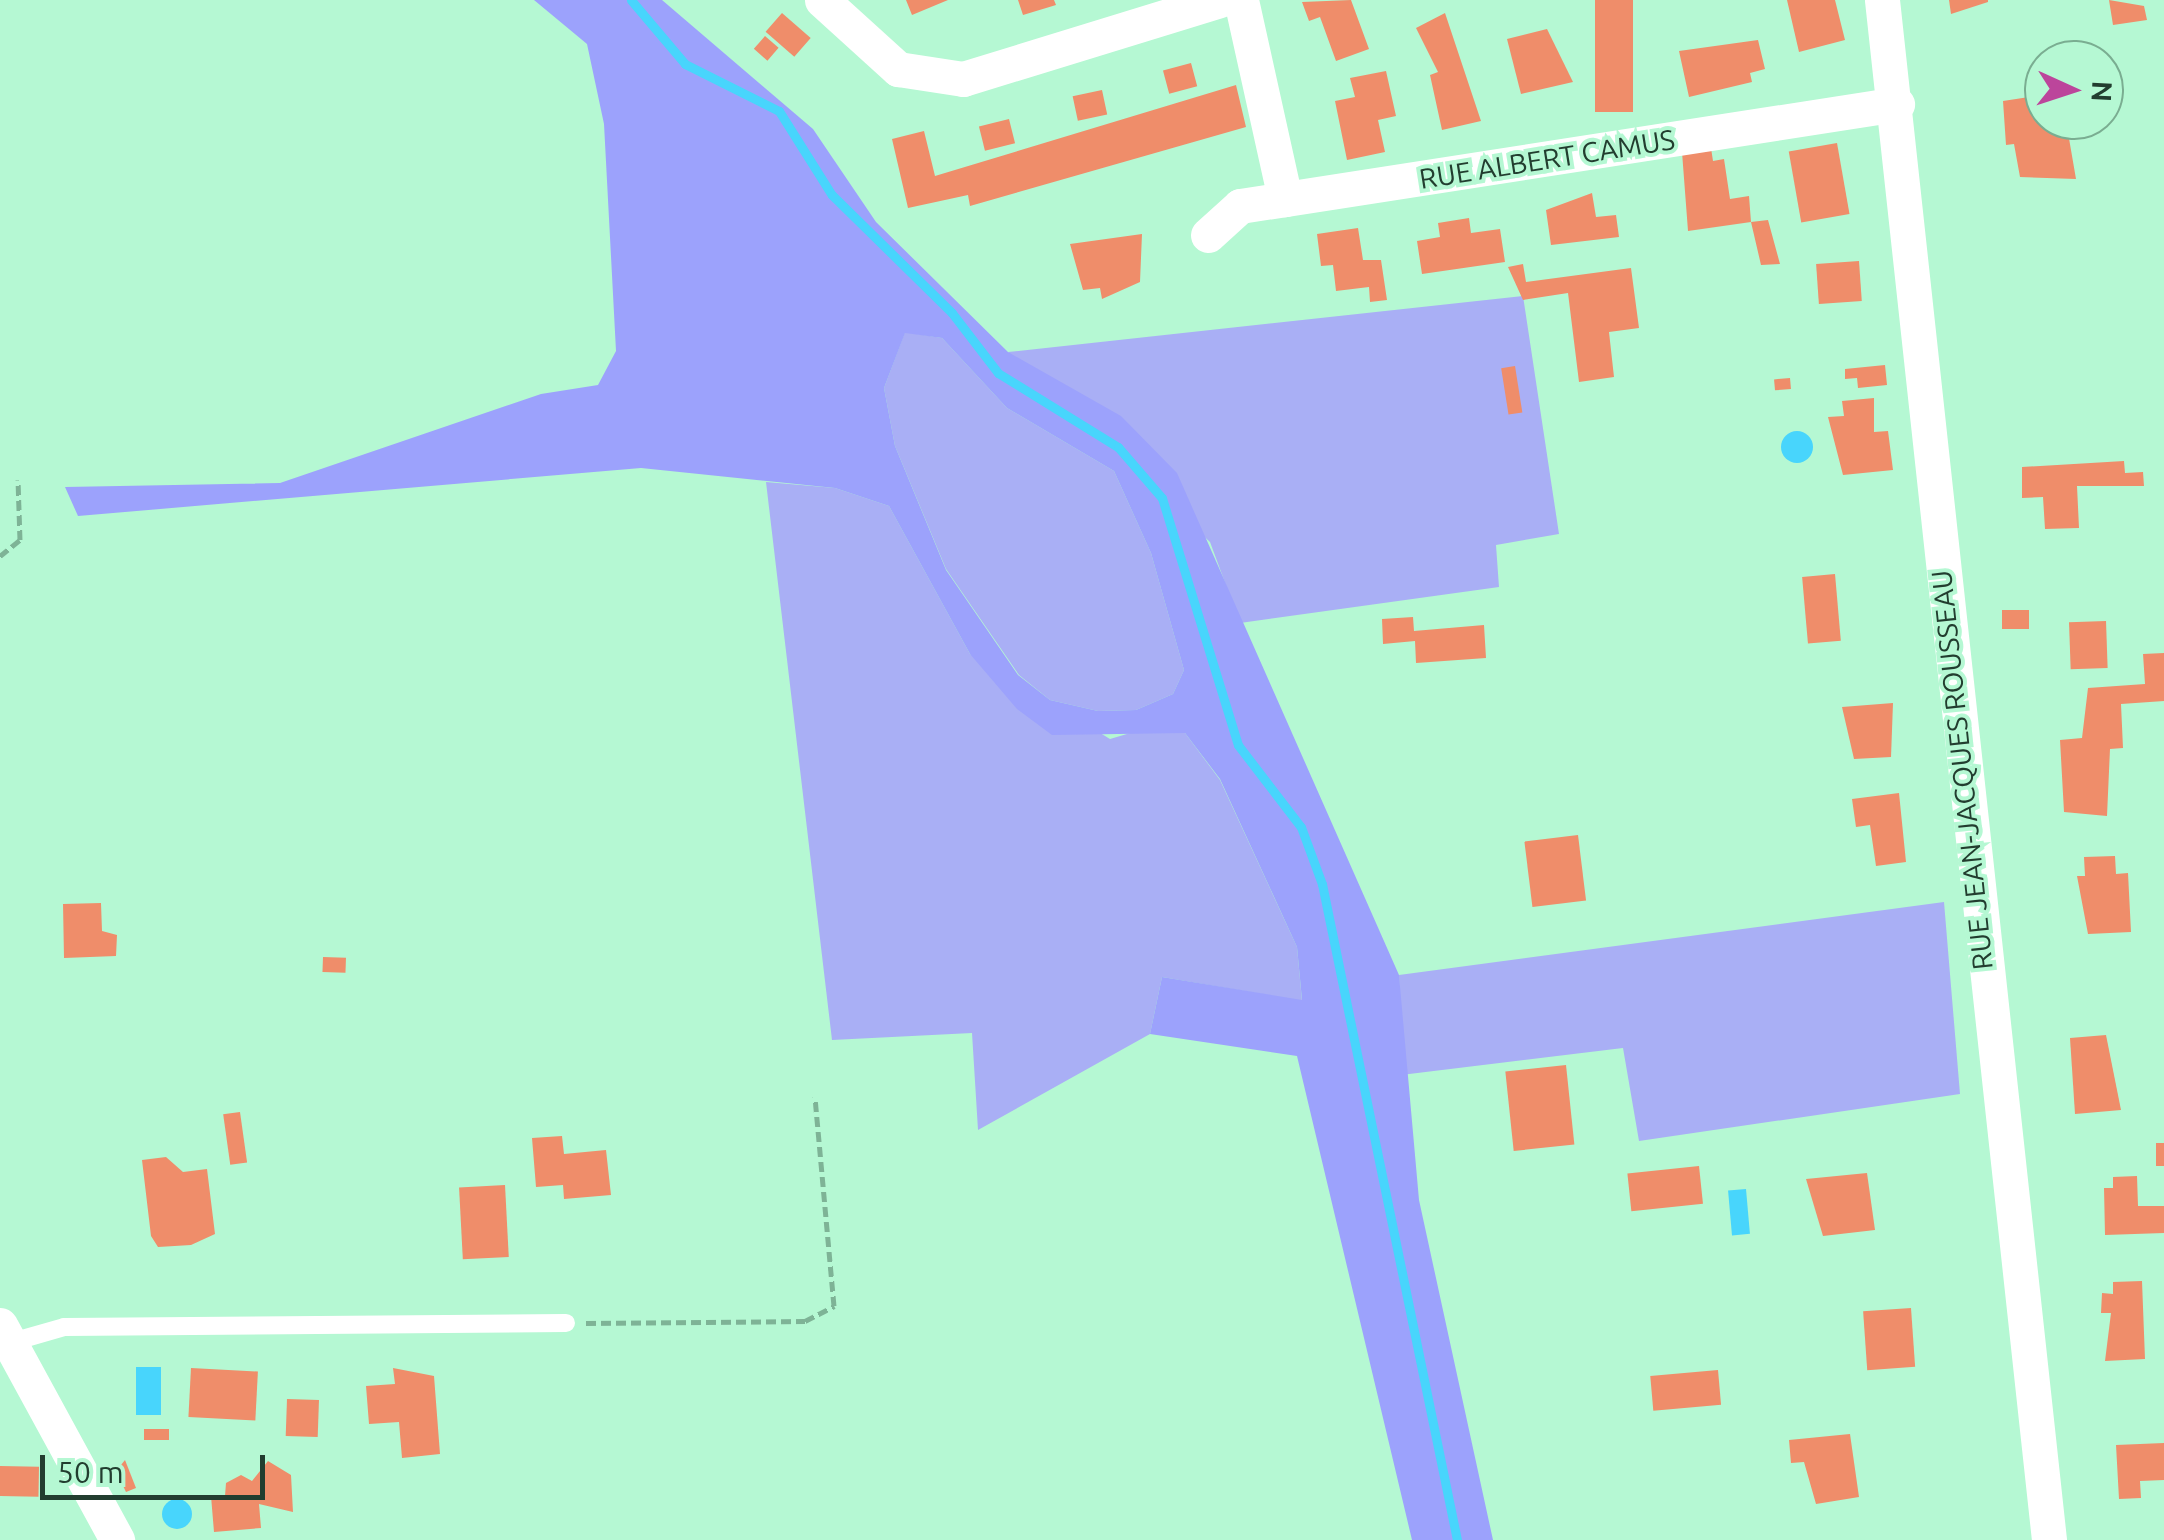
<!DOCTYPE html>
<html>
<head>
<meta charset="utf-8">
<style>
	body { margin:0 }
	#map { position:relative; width:2164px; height:1540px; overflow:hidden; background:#b5f8d3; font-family:Ubuntu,sans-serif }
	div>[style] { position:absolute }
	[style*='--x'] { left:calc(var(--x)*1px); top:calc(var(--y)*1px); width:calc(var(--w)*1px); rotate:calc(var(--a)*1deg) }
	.green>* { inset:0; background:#a9aff5 }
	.forest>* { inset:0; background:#9ca2fc }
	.water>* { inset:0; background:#48d5fc; transform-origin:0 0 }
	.round { border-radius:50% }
	.stream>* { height:9px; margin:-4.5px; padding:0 4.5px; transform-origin:4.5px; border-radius:4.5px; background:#48d5fc }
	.building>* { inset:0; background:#ef8d6a; transform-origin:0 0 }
	.path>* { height:5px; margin-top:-2.5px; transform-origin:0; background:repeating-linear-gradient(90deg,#7eb396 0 10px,transparent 0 15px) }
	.lane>* { height:18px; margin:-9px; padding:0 9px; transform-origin:9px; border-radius:9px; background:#fff }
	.street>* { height:35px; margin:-17.5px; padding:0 17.5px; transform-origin:17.5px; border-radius:17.5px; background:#fff }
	span { translate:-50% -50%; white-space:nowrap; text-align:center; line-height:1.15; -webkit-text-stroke:8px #b5f8d3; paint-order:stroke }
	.street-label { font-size:28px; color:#223d2f }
	.north { position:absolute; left:2024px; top:40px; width:100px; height:100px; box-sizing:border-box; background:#b5f8d3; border:2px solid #7aad91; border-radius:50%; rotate:93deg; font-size:28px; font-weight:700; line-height:40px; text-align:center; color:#223d2f }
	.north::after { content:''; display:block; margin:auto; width:35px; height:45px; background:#bc459b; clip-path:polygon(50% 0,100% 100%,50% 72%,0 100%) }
	.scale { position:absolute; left:40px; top:1455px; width:225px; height:45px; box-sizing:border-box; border:5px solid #223d2f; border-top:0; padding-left:12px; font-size:30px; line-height:35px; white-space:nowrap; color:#223d2f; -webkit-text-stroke:8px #b5f8d3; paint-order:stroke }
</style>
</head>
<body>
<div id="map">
	<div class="green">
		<i style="clip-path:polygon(1523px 296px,1559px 534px,1496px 545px,1499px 587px,1240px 623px,1210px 542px,1008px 352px)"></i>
		<i style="clip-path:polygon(905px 332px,942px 338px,1007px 408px,1114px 471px,1151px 553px,1184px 670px,1173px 694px,1136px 710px,1098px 711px,1050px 700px,1019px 675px,946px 569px,895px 446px,884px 388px)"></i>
		<i style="clip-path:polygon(766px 482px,835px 488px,889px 506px,970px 654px,1110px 739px,1154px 726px,1185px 733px,1220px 780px,1297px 947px,1302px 1001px,1162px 977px,1150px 1034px,978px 1130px,972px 1033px,832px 1040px)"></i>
		<i style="clip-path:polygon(1944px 902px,1960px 1094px,1639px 1141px,1623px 1048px,1401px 1075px,1399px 975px)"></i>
	</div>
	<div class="forest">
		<i style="clip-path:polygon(evenodd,534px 0,662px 0,813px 129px,876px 222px,1008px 352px,1121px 416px,1177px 473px,1399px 975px,1419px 1200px,1493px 1540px,1412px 1540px,1297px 1056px,1150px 1034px,1162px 977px,1302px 1000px,1297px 947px,1220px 779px,1185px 733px,1052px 735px,1017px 709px,970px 654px,889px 506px,835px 488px,641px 468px,78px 516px,65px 487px,280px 483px,541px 394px,598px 385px,616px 351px,604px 124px,587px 44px,534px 0,905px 333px,942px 338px,1007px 408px,1114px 471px,1151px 553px,1184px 670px,1173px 694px,1136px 710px,1098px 711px,1050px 700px,1018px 675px,946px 570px,895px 446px,884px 388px,905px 333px)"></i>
	</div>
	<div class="water">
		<i class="round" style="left:1781px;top:431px;width:32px;height:32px"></i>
		<i style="left:1746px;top:1189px;width:45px;height:18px;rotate:85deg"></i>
		<i style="left:136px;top:1367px;width:25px;height:48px"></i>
		<i class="round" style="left:162px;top:1499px;width:30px;height:30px"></i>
	</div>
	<div class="stream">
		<i style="--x:631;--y:0;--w:84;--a:49.8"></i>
		<i style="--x:685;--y:64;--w:105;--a:26.6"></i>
		<i style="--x:779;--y:111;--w:99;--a:57.8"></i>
		<i style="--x:832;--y:195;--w:168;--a:44.5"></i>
		<i style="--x:952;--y:313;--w:76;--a:52.5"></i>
		<i style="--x:998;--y:373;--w:141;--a:31.7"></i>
		<i style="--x:1118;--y:447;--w:67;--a:49.2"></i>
		<i style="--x:1162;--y:498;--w:258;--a:72.9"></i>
		<i style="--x:1238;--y:745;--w:103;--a:52.5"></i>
		<i style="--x:1301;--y:827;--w:61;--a:69.8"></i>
		<i style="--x:1322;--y:884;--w:670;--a:78.37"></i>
	</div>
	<div class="building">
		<i style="clip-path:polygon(906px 0,948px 0,912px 15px)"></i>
		<i style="clip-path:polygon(1018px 0,1054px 0,1056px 5px,1023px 15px)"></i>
		<i style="clip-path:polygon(1351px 0,1369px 49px,1336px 61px,1320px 17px,1309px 21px,1302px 2px)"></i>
		<i style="left:1595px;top:0;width:38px;height:112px"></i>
		<i style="clip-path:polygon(1787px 0,1835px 0,1845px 40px,1799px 52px)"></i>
		<i style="clip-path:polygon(1949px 0,1988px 0,1988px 2px,1951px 14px)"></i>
		<i style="clip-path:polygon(2109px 0,2144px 6px,2147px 20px,2113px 25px)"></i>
		<i style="left:782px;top:13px;width:38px;height:25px;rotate:41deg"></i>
		<i style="clip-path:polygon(1445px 13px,1481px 121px,1442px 130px,1430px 75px,1438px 72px,1416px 28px)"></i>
		<i style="clip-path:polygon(1547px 29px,1573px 82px,1521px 94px,1507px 39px)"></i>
		<i style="left:765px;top:36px;width:18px;height:17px;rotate:41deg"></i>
		<i style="clip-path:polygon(1758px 40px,1765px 69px,1750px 73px,1752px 82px,1689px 97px,1679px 51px)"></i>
		<i style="left:1191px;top:63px;width:24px;height:29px;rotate:75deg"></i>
		<i style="clip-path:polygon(1386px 71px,1396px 116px,1378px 120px,1385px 152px,1347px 160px,1335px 101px,1355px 97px,1350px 78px)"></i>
		<i style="clip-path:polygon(1236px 85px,1246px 127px,970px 206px,968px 195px,908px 208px,892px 139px,924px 131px,935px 176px)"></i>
		<i style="left:1102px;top:90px;width:25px;height:30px;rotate:78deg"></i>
		<i style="clip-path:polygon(2042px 95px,2047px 124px,2066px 121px,2076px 179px,2020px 177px,2014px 144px,2006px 145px,2003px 101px)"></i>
		<i style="left:1009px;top:119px;width:25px;height:31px;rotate:76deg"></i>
		<i style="left:1837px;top:143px;width:72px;height:49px;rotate:80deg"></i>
		<i style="clip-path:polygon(1711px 148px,1713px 161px,1724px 159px,1730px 199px,1749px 196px,1751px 222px,1768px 220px,1780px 264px,1761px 265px,1751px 222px,1688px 231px,1682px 152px)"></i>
		<i style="clip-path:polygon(1592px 193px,1596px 217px,1616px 215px,1619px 237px,1551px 245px,1546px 210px)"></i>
		<i style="clip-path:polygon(1469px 218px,1471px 233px,1500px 229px,1505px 262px,1422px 274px,1417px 241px,1440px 237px,1438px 223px)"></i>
		<i style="clip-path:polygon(1358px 228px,1363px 260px,1381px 260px,1387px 300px,1370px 302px,1369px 287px,1336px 291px,1333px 265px,1321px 266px,1317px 234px)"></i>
		<i style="clip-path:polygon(1142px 234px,1140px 282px,1102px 299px,1100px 288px,1083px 290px,1070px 244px)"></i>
		<i style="left:1859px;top:261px;width:40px;height:43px;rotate:86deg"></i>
		<i style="clip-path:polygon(1523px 264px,1526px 282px,1631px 268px,1639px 328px,1609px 332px,1614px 377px,1579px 382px,1568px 293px,1523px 300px,1508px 267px)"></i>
		<i style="clip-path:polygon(1885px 365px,1887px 385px,1858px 388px,1857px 378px,1845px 379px,1845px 369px)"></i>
		<i style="left:1515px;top:366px;width:47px;height:14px;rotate:81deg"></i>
		<i style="left:1790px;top:378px;width:11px;height:16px;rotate:85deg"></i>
		<i style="clip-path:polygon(1874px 398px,1874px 432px,1888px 431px,1893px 470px,1843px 475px,1828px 417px,1844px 416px,1842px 401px)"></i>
		<i style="clip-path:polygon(2124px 461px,2125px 473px,2143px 472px,2144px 486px,2077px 486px,2079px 528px,2045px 529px,2043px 497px,2022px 498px,2022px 467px)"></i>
		<i style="left:1835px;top:574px;width:67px;height:33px;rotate:85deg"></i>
		<i style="left:2029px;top:610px;width:19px;height:27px;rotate:90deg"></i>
		<i style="clip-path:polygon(1413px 617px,1414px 631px,1484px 625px,1486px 658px,1416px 663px,1415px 641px,1383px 644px,1382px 619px)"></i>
		<i style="left:2106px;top:621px;width:47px;height:37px;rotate:88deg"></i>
		<i style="clip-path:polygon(2164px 653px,2164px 701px,2121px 704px,2123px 748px,2110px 749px,2107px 816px,2064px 812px,2060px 740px,2082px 738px,2088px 688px,2145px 684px,2143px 654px)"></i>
		<i style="clip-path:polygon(1893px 703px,1891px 757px,1854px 759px,1842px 707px)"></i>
		<i style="clip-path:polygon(1899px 793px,1906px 862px,1876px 866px,1870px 825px,1856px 827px,1852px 799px)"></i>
		<i style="left:1578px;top:835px;width:66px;height:54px;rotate:83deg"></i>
		<i style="clip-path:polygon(2115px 856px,2116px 874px,2128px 873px,2131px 932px,2088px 934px,2077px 876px,2085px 876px,2084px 857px)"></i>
		<i style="clip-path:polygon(101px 903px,102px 931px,117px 935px,116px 956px,64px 958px,63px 904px)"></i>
		<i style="left:323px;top:957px;width:23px;height:15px;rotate:2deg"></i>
		<i style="clip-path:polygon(2106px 1035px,2121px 1110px,2075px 1114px,2070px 1038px)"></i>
		<i style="left:1566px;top:1065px;width:80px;height:61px;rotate:84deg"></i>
		<i style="left:240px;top:1112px;width:51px;height:17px;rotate:82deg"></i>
		<i style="clip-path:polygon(562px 1136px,564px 1154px,606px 1150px,611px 1195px,564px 1199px,563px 1185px,536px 1187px,532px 1138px)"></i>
		<i style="left:2156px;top:1143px;width:8px;height:23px"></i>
		<i style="clip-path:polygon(166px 1157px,183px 1172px,207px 1169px,215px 1234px,191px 1245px,158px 1247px,151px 1236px,142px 1160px)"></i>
		<i style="left:1699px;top:1166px;width:38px;height:72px;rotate:84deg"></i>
		<i style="clip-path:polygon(1867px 1173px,1875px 1230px,1823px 1236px,1806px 1179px)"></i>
		<i style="clip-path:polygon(2137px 1176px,2138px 1206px,2164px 1206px,2164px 1233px,2105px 1235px,2104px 1188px,2113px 1188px,2113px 1177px)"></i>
		<i style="left:505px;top:1185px;width:72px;height:46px;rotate:87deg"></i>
		<i style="clip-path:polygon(2142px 1281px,2145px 1359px,2105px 1361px,2111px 1313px,2101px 1313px,2102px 1293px,2113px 1294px,2113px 1282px)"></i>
		<i style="left:1911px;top:1308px;width:59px;height:48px;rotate:86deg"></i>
		<i style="left:191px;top:1368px;width:67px;height:49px;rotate:3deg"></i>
		<i style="clip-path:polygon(393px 1368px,434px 1376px,440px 1454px,402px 1458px,399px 1422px,369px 1424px,366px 1386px,395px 1384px)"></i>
		<i style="left:1718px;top:1370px;width:35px;height:68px;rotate:85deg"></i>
		<i style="left:287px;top:1399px;width:32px;height:37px;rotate:2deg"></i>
		<i style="left:144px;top:1429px;width:25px;height:11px"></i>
		<i style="clip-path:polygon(1850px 1434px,1859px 1497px,1816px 1504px,1804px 1462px,1791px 1463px,1789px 1440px)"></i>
		<i style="clip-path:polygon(2164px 1443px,2164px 1480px,2140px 1481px,2141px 1498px,2119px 1499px,2116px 1445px)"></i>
		<i style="clip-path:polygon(125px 1460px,136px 1488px,126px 1492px,116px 1471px)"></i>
		<i style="clip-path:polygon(268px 1461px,291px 1475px,293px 1512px,259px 1504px,261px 1528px,214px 1532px,211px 1496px,225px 1496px,226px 1483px,241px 1475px,252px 1481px)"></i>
		<i style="left:0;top:1466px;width:39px;height:30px;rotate:1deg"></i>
	</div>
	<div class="path">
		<i style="--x:0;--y:556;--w:26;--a:-39"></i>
		<i style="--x:20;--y:540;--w:60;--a:-91.9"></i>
		<i style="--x:586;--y:1323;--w:219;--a:-0.5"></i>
		<i style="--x:805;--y:1321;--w:33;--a:-27"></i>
		<i style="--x:834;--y:1306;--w:210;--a:-95.2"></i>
	</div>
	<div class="lane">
		<i style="--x:12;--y:1342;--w:54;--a:-16.1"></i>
		<i style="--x:64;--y:1327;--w:502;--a:-0.46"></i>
	</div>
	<div class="street">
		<i style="--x:822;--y:0;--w:103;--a:42.2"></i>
		<i style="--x:898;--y:69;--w:66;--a:8.7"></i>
		<i style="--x:963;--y:79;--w:268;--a:-17.1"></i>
		<i style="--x:1241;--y:0;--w:204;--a:77.5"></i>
		<i style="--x:1882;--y:0;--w:1549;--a:83.81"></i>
		<i style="--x:1208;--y:235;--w:43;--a:-42.2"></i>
		<i style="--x:1240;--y:206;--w:665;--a:-8.82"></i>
		<i style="--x:0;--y:1325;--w:245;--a:61.4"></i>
	</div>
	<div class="street-label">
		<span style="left:1547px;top:159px;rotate:-9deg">RUE ALBERT CAMUS</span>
		<span style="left:1962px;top:770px;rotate:-96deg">RUE JEAN-JACQUES ROUSSEAU</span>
	</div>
	<div class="north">N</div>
	<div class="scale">50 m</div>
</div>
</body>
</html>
